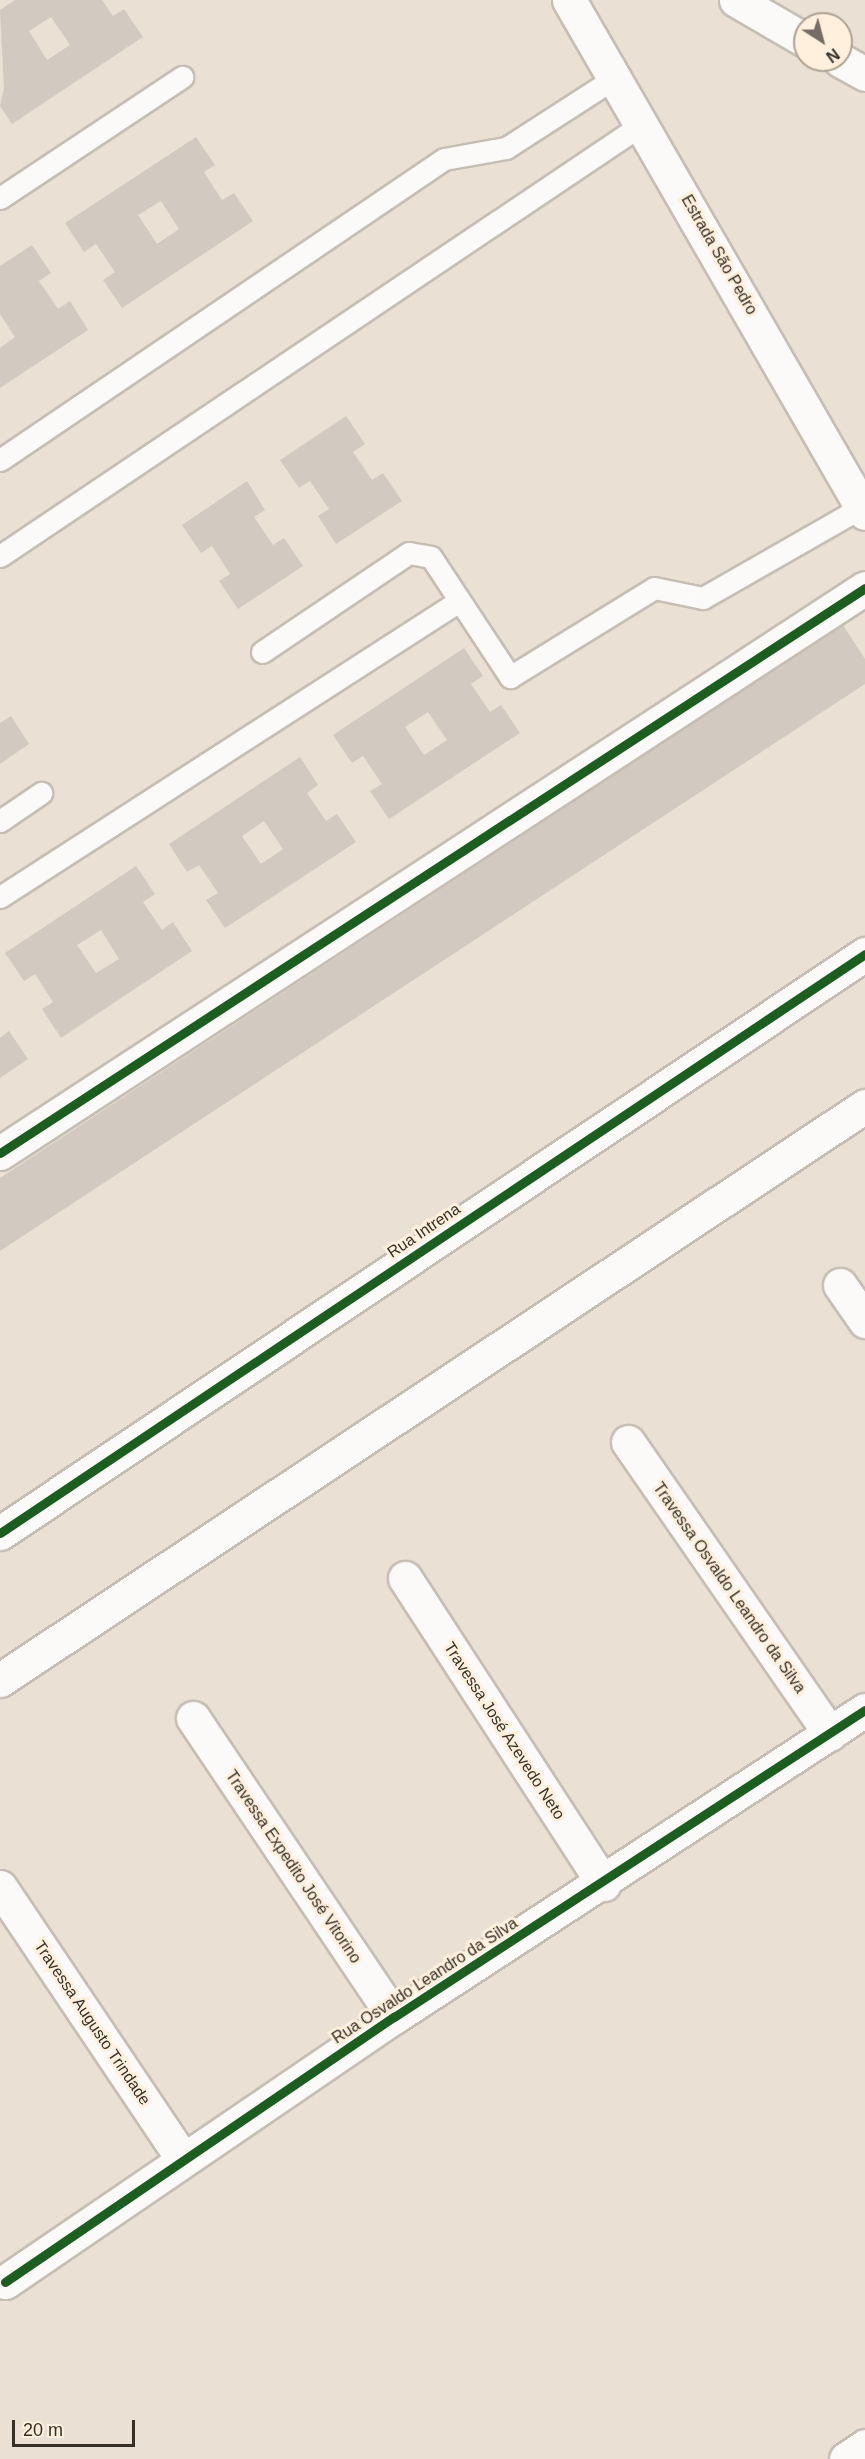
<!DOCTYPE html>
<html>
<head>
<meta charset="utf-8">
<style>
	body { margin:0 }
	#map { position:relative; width:865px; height:2459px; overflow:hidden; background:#eae1d4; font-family:Arial,sans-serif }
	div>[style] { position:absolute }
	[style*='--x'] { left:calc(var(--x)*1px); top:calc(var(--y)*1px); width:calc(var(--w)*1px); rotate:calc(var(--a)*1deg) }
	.building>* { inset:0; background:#d2c9c0 }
	.roads { filter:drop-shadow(2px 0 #c6beb4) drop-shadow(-2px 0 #c6beb4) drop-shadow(0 2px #c6beb4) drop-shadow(0 -2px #c6beb4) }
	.service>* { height:21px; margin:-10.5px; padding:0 10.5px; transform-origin:10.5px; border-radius:10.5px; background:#fcfaf9 }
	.minor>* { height:33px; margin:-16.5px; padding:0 16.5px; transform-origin:16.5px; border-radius:16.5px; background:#fcfaf9 }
	.tertiary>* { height:33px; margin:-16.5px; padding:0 16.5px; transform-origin:16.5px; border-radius:16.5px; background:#fcfaf9 }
	.cycleway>* { height:9px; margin:-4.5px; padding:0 4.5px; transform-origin:4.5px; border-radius:4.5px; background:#1b5e20 }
	span { translate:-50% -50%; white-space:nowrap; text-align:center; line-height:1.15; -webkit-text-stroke:6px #fef0dc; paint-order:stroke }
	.street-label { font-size:16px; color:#362f26 }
	.north { position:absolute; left:793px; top:12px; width:60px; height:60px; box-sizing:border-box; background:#fef0dc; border:2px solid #aea393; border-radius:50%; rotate:144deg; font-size:16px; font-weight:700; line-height:24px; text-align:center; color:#362f26 }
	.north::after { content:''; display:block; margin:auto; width:21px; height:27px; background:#756d63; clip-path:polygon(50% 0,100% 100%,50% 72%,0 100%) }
	.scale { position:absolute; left:12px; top:2420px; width:123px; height:27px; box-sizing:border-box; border:3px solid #362f26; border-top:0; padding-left:8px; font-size:18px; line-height:21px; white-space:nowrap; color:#362f26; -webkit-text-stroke:4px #fef0dc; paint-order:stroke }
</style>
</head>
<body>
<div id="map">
	<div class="building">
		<i style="clip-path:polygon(evenodd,15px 0,102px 0,113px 16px,124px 9px,143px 37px,12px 124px,0 106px,4px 88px,0 10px,15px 0,51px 17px,70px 45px,47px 60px,29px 31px,51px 17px)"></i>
		<i style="clip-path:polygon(evenodd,196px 137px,215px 165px,204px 172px,222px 200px,234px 193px,253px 221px,122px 308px,103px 280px,115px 272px,96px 244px,84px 252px,65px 223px,196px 137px,161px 201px,179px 229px,157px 244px,138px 215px,161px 201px)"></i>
		<i style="clip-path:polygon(32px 245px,51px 273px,39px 281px,58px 309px,70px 301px,88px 330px,0 388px,0 348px,15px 337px,0 314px,0 266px)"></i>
		<i style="clip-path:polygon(346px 416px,365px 444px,353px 452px,372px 480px,383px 473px,402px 501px,336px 544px,318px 516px,329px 509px,310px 481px,299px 488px,280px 460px)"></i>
		<i style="clip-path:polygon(247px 481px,265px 510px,254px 517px,273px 545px,284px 538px,303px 566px,238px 609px,219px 581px,230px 574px,212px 546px,201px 553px,182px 525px)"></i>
		<i style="clip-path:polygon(843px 625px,865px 659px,865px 684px,0 1251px,0 1178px)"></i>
		<i style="clip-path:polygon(evenodd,464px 648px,483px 676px,471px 684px,490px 712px,501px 705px,520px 733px,389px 819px,370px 791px,382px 784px,363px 756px,352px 763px,333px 735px,464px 648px,428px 712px,447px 740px,424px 755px,405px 727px,428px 712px)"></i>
		<i style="clip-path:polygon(11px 716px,29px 744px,0 764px,0 723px)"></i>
		<i style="clip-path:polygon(evenodd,300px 757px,318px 785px,307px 793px,326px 821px,337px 814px,356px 842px,225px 928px,206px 900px,218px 893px,199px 865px,187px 872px,169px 844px,300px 757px,264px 821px,283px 849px,261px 864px,242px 836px,264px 821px)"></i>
		<i style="clip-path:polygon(evenodd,136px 866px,155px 894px,143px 902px,162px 930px,173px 922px,192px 951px,61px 1038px,42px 1009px,53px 1002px,35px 974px,24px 981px,5px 953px,136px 866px,101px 930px,119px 959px,96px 973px,77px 945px,101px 930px)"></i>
		<i style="clip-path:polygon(9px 1031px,28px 1059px,0 1078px,0 1038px)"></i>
	</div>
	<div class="roads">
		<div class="service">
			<i style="--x:0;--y:198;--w:219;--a:-33.6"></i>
			<i style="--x:0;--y:460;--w:536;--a:-34.13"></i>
			<i style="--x:444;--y:159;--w:63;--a:-10.1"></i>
			<i style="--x:506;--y:148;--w:131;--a:-32.8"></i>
			<i style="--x:0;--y:556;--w:776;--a:-33.92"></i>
			<i style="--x:262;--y:652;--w:177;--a:-34"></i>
			<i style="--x:409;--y:553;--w:22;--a:10"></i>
			<i style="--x:431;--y:557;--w:144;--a:56.6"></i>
			<i style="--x:510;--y:677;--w:169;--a:-31.7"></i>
			<i style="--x:654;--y:588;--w:50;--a:11.5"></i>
			<i style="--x:703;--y:598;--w:183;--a:-29.8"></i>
			<i style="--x:0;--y:821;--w:50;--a:-34.3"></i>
			<i style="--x:0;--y:897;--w:546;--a:-32.82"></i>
		</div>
		<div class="minor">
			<i style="--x:736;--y:0;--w:80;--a:30.1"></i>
			<i style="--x:840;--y:60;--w:29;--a:29"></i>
			<i style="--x:0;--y:1153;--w:1033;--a:-33.15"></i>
			<i style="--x:840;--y:1285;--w:44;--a:55.2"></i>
			<i style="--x:628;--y:1442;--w:355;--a:55.3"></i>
			<i style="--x:0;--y:1533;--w:1041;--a:-33.8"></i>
			<i style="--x:405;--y:1578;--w:365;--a:57"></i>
			<i style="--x:0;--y:1680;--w:1038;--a:-33.57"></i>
			<i style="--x:193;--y:1718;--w:360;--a:56.1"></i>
			<i style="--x:0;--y:1887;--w:328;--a:56.1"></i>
			<i style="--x:5;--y:2282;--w:471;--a:-34.3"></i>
			<i style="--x:394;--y:2017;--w:562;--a:-33.1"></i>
			<i style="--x:846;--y:2459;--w:23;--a:-34"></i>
		</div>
		<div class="tertiary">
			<i style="--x:569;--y:0;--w:592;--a:60.02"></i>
		</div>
	</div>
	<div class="cycleway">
		<i style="--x:0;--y:1153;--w:1033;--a:-33.15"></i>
		<i style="--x:0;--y:1533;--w:1041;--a:-33.8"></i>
		<i style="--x:5;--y:2282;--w:471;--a:-34.3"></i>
		<i style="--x:394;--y:2017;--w:562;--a:-33.1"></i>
	</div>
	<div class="street-label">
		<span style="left:719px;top:255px;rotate:60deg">Estrada São Pedro</span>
		<span style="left:424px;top:1231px;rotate:-34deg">Rua Intrena</span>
		<span style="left:729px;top:1588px;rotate:55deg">Travessa Osvaldo Leandro da Silva</span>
		<span style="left:504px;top:1731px;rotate:57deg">Travessa José Azevedo Neto</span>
		<span style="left:293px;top:1867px;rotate:56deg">Travessa Expedito José Vitorino</span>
		<span style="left:425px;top:1981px;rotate:-33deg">Rua Osvaldo Leandro da Silva</span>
		<span style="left:92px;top:2023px;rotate:56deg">Travessa Augusto Trindade</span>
	</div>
	<div class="north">N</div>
	<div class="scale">20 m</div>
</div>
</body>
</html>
